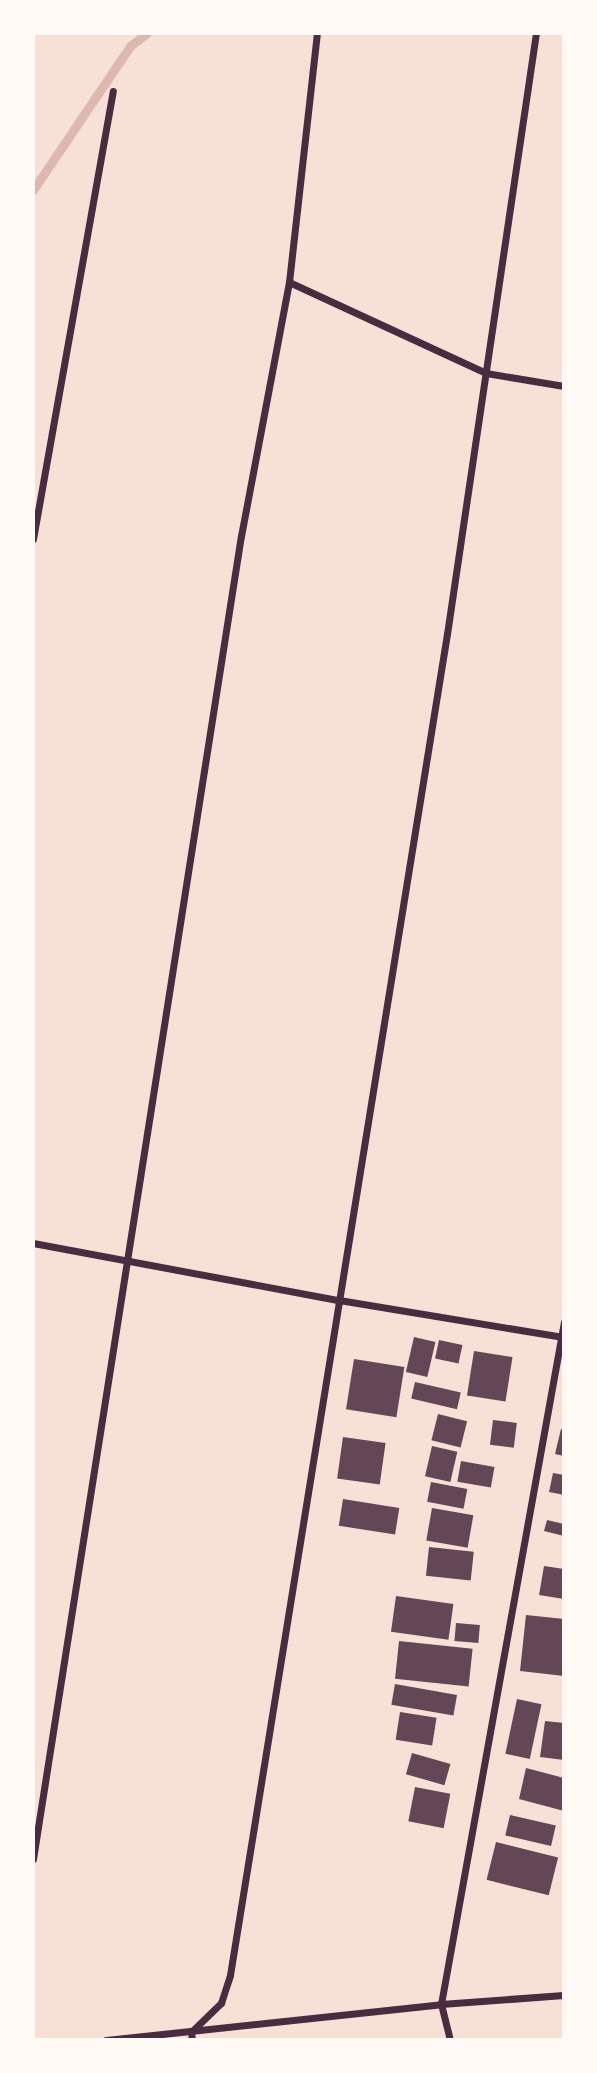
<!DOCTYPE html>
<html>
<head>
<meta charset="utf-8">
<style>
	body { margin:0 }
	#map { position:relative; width:597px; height:2073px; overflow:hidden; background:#f7e1d7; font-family:Ubuntu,sans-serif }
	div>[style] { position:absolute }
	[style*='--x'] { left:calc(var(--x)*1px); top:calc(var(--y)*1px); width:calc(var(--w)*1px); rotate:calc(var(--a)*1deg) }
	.stream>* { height:9px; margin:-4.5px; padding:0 4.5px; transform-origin:4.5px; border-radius:4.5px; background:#dcb8b0 }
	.building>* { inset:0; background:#644757; transform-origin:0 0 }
	.minor>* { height:7px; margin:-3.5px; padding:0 3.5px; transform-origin:3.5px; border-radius:3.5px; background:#4a2c40 }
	span { translate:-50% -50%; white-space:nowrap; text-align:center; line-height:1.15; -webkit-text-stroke:5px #fffaf5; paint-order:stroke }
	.frame { position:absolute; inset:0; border:35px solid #fffaf5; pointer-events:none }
</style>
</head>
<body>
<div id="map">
	<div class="stream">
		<i style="--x:33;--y:190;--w:174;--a:-56"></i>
		<i style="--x:130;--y:46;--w:21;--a:-37"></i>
	</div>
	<div class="building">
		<i style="left:414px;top:1337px;width:22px;height:36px;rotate:13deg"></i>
		<i style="left:439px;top:1340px;width:24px;height:19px;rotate:12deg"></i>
		<i style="left:474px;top:1351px;width:39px;height:45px;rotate:9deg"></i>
		<i style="left:354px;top:1359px;width:51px;height:51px;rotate:9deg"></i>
		<i style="left:415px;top:1382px;width:47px;height:17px;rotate:13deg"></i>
		<i style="left:438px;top:1414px;width:30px;height:27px;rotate:14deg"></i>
		<i style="left:493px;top:1420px;width:24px;height:25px;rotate:7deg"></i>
		<i style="clip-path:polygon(561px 1429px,564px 1430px,564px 1456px,555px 1454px)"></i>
		<i style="left:343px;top:1437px;width:43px;height:42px;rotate:8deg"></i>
		<i style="left:432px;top:1446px;width:26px;height:31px;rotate:13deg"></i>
		<i style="left:461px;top:1461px;width:34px;height:21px;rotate:10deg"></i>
		<i style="clip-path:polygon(553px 1473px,564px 1475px,564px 1495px,549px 1492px)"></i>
		<i style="left:431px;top:1482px;width:37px;height:20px;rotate:11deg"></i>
		<i style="left:343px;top:1499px;width:57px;height:27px;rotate:9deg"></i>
		<i style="left:432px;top:1508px;width:42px;height:33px;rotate:10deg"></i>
		<i style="clip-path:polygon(547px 1520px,564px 1524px,564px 1536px,544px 1531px)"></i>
		<i style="left:429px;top:1547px;width:45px;height:29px;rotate:6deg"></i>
		<i style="clip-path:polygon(544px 1566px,564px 1569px,564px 1599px,539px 1595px)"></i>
		<i style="left:396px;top:1596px;width:58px;height:36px;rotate:8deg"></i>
		<i style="clip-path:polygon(526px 1615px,564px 1619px,564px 1676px,520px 1671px)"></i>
		<i style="left:456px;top:1623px;width:24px;height:18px;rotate:5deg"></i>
		<i style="left:399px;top:1641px;width:74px;height:38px;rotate:6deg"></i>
		<i style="left:395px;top:1684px;width:63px;height:21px;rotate:10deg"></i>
		<i style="left:517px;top:1699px;width:25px;height:56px;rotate:12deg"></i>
		<i style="left:400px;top:1712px;width:37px;height:28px;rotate:9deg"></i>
		<i style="clip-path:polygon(545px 1721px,564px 1723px,564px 1760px,540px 1757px)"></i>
		<i style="left:412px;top:1753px;width:40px;height:22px;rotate:16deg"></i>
		<i style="clip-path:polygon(526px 1768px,564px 1778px,564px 1811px,519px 1799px)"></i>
		<i style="left:415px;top:1787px;width:36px;height:35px;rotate:11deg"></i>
		<i style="left:510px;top:1815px;width:47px;height:21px;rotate:13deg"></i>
		<i style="left:496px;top:1842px;width:64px;height:39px;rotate:14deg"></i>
	</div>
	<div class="minor">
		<i style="--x:289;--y:282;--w:217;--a:24.8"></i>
		<i style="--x:486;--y:373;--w:79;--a:9.5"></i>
		<i style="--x:33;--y:539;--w:455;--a:-79.9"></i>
		<i style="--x:33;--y:1243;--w:311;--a:10.6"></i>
		<i style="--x:339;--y:1300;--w:227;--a:9.4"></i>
		<i style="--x:33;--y:1859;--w:1339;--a:-81.07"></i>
		<i style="--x:241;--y:536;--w:258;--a:-79.3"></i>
		<i style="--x:289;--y:282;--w:251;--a:-83.6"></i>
		<i style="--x:106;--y:2040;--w:337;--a:-6.1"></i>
		<i style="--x:441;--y:2004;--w:123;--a:-4.2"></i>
		<i style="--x:192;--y:2040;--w:8;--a:-97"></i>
		<i style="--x:191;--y:2032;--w:42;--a:-44"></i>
		<i style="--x:221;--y:2003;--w:29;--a:-72"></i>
		<i style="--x:230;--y:1975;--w:1358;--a:-80.81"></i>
		<i style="--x:447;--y:634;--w:608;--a:-81.58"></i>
		<i style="--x:450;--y:2040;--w:37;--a:-104"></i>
		<i style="--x:441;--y:2004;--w:693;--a:-79.78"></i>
	</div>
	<div class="frame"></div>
</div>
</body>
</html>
